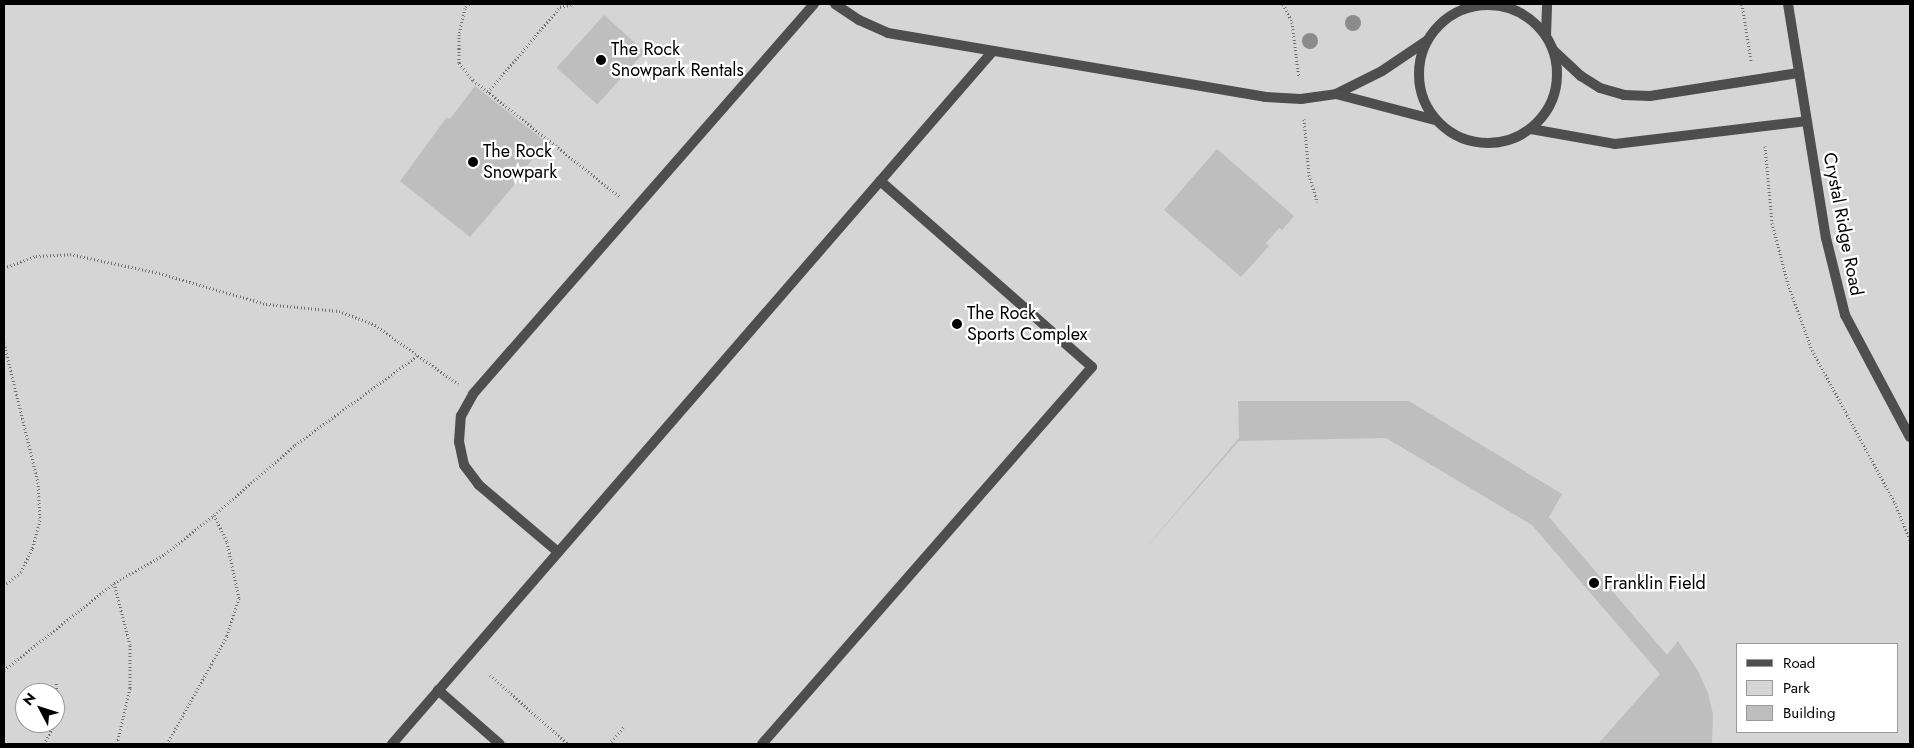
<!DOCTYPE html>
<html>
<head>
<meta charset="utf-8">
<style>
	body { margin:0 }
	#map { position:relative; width:1914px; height:748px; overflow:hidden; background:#fff; font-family:Jost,sans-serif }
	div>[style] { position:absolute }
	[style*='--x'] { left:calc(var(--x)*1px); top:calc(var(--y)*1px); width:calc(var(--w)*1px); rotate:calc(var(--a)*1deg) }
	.green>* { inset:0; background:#d5d5d5 }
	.building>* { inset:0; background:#bebebe; transform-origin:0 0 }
	.path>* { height:3px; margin-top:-1.5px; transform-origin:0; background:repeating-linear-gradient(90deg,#707070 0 1px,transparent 0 3.5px) }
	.lane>* { height:10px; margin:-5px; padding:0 5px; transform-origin:5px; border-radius:5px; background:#4e4e4e }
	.lane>.ring { margin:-5px; padding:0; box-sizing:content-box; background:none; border:10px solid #4e4e4e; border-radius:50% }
	.street>* { height:10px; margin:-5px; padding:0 5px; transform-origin:5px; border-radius:5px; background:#4e4e4e }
	.trees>* { width:16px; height:16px; margin:-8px; border-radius:50%; background:#8b8b8b }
	.dots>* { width:14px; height:14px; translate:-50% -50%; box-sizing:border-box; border:2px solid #fff; border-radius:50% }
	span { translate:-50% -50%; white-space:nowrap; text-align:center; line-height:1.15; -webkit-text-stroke:4.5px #fff; paint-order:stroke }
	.poi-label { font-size:18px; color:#000 }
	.left { translate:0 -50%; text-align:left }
	.street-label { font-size:18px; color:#000 }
	.frame { position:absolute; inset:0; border:5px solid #000; pointer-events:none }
	.legend { position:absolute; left:1736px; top:643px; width:162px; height:90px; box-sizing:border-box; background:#fff; border:1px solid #999; margin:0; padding:6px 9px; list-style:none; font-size:15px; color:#000 }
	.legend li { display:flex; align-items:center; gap:10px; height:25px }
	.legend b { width:25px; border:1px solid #999 }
	.north { position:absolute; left:15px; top:683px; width:50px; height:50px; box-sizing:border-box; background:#fff; border:1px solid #999; border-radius:50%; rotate:310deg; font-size:14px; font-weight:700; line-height:20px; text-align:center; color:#000 }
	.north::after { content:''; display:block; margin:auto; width:18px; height:22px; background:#000; clip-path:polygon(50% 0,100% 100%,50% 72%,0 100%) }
</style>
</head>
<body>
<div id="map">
	<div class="green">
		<i style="clip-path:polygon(evenodd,4px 4px,1910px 4px,1910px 744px,4px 744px,4px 4px,1738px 644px,1898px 644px,1898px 732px,1738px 732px,1738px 644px,4px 4px,25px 693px,55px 693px,55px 723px,25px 723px,25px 693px)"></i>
	</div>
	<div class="building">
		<i style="left:604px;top:15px;width:55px;height:71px;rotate:42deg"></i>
		<i style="clip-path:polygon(475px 86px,546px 142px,520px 175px,522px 176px,470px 237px,400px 181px,447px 117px,450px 119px)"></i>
		<i style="clip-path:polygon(1217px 149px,1294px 216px,1282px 230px,1279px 228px,1266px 243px,1269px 246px,1241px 277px,1164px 210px)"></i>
		<i style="clip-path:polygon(1238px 401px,1409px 401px,1562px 494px,1549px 517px,1667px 655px,1678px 641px,1698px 671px,1708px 693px,1713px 714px,1712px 744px,1598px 744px,1660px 674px,1532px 525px,1386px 438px,1239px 441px,1137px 558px,1239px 438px)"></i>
	</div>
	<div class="path">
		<i style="--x:469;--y:4;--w:6;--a:135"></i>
		<i style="--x:465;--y:8;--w:27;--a:103"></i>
		<i style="--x:459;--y:34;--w:29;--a:90"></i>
		<i style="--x:459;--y:63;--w:22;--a:51"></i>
		<i style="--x:473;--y:80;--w:188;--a:38.5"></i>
		<i style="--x:1283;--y:4;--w:20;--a:63"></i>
		<i style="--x:1292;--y:22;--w:56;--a:82.9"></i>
		<i style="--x:1742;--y:4;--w:58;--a:81"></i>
		<i style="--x:488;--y:92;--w:111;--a:-49.7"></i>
		<i style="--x:560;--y:7;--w:14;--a:-12"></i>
		<i style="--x:1304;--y:119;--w:56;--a:84.9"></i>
		<i style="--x:1309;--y:175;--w:28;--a:73"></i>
		<i style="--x:1765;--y:146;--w:77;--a:84.8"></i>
		<i style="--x:1772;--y:223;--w:63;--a:75.3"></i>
		<i style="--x:1788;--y:284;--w:70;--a:70"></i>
		<i style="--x:1812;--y:350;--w:174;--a:61.5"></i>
		<i style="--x:1895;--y:503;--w:40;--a:68"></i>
		<i style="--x:4;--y:268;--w:34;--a:-21"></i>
		<i style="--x:36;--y:256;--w:34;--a:-3"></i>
		<i style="--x:70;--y:254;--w:91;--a:12.1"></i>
		<i style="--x:159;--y:273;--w:111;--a:16.2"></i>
		<i style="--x:266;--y:304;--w:73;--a:5.5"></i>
		<i style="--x:339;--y:311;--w:39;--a:21"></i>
		<i style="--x:375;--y:325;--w:102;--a:35.4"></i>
		<i style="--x:4;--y:343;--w:143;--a:76.3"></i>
		<i style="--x:38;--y:482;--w:38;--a:87"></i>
		<i style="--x:40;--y:520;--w:30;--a:105"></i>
		<i style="--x:32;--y:549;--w:25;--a:116"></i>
		<i style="--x:21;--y:572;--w:22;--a:141"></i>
		<i style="--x:214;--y:515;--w:107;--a:-40.8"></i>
		<i style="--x:295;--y:445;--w:151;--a:-36.1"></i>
		<i style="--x:114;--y:583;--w:64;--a:75.5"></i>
		<i style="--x:130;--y:645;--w:43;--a:90"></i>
		<i style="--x:130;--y:688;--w:57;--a:103.1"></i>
		<i style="--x:4;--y:670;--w:140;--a:-38.3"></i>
		<i style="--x:114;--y:583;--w:59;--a:-29.6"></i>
		<i style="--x:165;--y:554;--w:63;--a:-38.5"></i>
		<i style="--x:214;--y:515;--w:30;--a:64"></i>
		<i style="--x:227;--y:542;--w:57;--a:77.9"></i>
		<i style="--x:239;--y:598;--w:40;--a:108"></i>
		<i style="--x:227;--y:636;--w:124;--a:119.1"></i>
		<i style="--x:490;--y:675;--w:104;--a:41.5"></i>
		<i style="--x:44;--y:744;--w:32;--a:-62"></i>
		<i style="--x:59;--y:716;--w:33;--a:-95"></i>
		<i style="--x:609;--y:744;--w:23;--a:-49"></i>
	</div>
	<div class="lane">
		<i style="--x:835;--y:4;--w:29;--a:34"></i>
		<i style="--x:859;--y:20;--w:32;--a:24"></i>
		<i style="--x:888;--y:33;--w:382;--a:9.6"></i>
		<i style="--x:1265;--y:97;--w:36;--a:3"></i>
		<i style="--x:1301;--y:99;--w:35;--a:-8"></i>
		<i style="--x:1336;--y:94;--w:51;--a:-26.6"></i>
		<i style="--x:1382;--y:71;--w:55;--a:-34"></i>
		<i class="ring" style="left:1419px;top:5px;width:128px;height:128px"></i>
		<i style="--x:1546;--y:36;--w:32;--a:-88"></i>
		<i style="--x:1554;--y:51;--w:37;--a:43"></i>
		<i style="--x:1581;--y:76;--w:22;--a:32"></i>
		<i style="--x:1600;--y:88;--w:25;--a:16"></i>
		<i style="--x:1624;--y:95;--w:26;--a:2"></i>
		<i style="--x:1650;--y:96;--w:151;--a:-8.8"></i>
		<i style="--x:1336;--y:94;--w:102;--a:14.7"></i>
		<i style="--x:1531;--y:129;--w:85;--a:10.1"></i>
		<i style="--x:1615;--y:144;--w:193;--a:-6.8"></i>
		<i style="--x:558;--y:552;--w:104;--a:-139.7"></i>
		<i style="--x:479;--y:485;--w:25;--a:-127"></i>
		<i style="--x:464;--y:465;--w:24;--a:-102"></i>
		<i style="--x:459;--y:442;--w:26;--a:-86"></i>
		<i style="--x:461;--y:416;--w:25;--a:-61"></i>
		<i style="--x:473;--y:394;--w:518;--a:-48.83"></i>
		<i style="--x:438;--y:690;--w:82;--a:41.1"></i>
		<i style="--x:392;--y:744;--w:916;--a:-49.07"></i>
		<i style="--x:762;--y:744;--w:501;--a:-48.8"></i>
		<i style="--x:1092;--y:367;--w:282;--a:-138.7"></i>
	</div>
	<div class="street">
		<i style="--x:1788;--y:4;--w:237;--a:80.8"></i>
		<i style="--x:1826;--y:238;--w:79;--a:76.1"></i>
		<i style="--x:1845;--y:315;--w:138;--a:62"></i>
	</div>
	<div class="trees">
		<i style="left:1353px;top:23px"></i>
		<i style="left:1310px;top:41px"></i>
	</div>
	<div class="dots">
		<i style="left:601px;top:60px;background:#000"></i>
		<i style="left:473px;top:162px;background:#000"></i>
		<i style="left:957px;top:324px;background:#000"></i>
		<i style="left:1594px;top:583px;background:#000"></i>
	</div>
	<div class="poi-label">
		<span class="left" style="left:611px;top:60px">The Rock<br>Snowpark Rentals</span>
		<span class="left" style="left:483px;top:162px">The Rock<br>Snowpark</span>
		<span class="left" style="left:967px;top:324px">The Rock<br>Sports Complex</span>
		<span class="left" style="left:1604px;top:583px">Franklin Field</span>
	</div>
	<div class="street-label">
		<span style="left:1843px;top:224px;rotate:79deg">Crystal Ridge Road</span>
	</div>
	<div class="frame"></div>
	<ul class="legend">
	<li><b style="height:6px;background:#4e4e4e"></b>Road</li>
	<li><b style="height:14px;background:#d5d5d5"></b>Park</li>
	<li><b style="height:14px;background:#bebebe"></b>Building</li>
	</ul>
	<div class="north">N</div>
</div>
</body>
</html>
